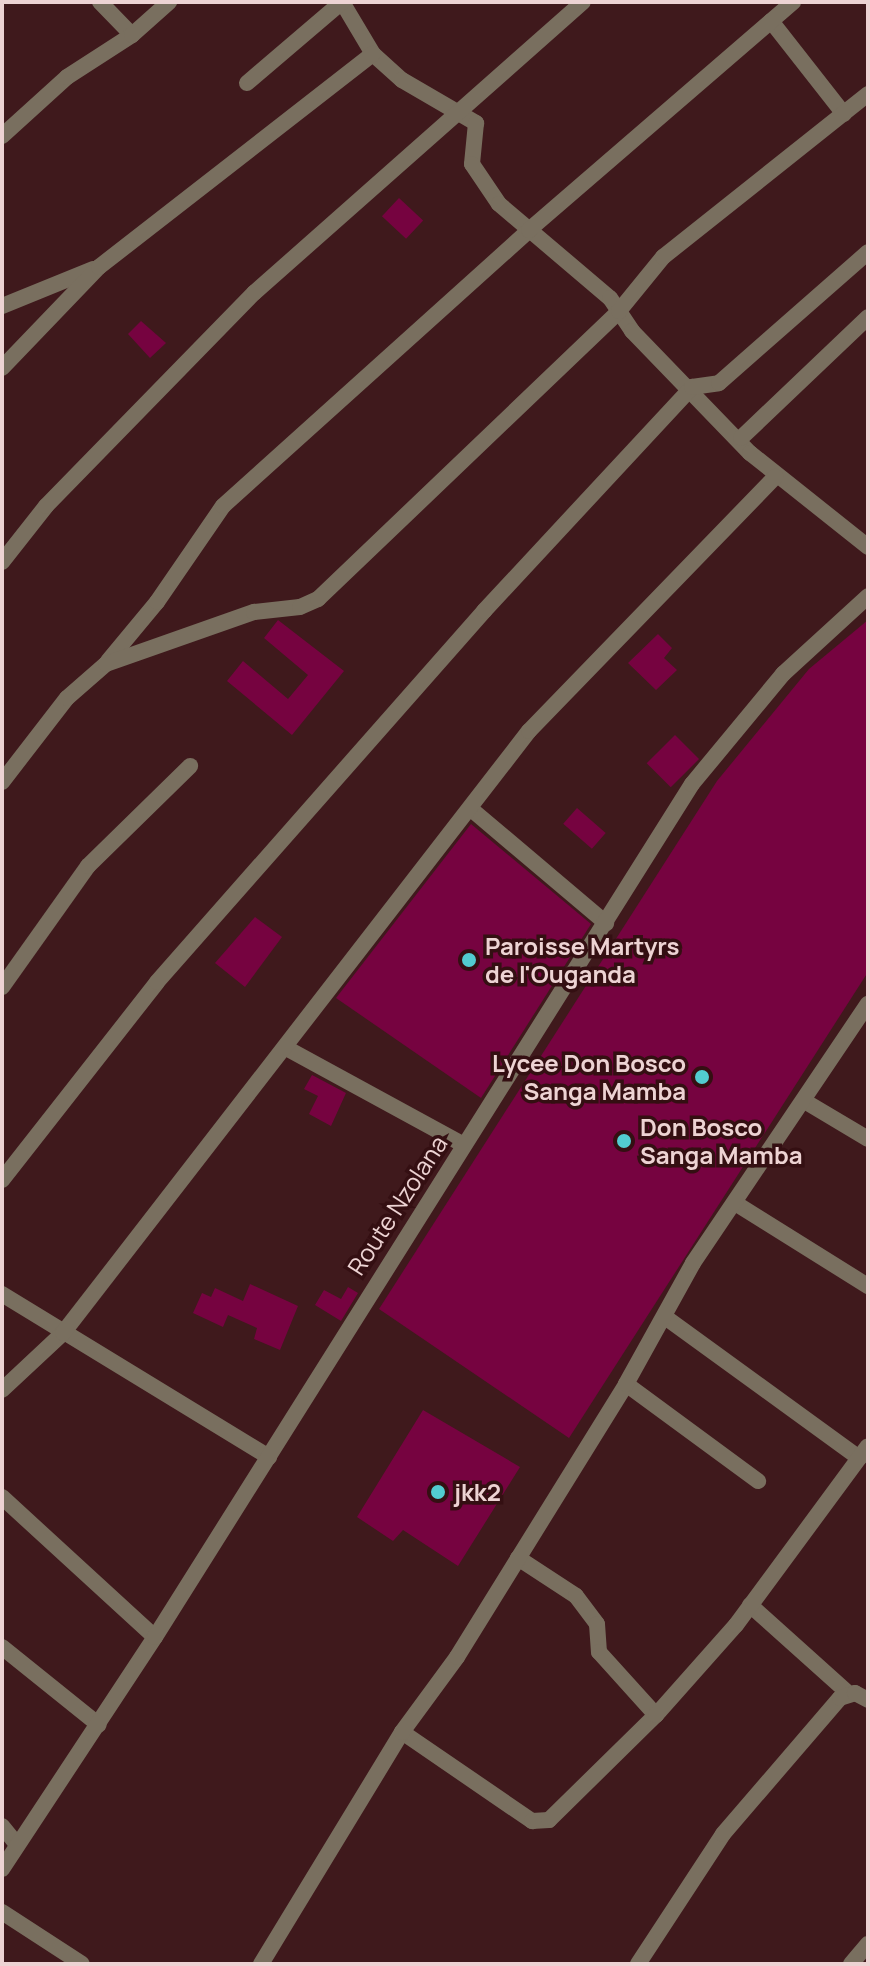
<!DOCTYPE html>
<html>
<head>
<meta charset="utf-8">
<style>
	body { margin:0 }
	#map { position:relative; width:870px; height:1966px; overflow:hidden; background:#3f191c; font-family:Manrope,sans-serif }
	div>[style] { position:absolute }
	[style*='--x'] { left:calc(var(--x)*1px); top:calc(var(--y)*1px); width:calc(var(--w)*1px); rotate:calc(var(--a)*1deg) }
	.building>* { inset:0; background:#760340; transform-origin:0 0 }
	.minor>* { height:16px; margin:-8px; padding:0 8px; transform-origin:8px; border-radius:8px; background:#796f5f }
	.dots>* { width:22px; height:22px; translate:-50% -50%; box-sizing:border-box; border:4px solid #340f12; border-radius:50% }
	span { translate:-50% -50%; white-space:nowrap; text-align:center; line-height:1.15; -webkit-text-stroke:7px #340f12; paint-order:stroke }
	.poi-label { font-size:24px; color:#edd3d3; font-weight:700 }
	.left { translate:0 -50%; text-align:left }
	.right { translate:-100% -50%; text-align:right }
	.street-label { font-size:24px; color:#edd3d3 }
	.frame { position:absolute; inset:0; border:4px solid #edd3d3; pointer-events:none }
</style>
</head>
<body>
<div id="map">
	<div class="building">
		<i style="left:399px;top:198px;width:33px;height:25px;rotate:43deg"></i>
		<i style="clip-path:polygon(141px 321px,166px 343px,150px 358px,128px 334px)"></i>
		<i style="clip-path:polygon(278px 620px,344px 671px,292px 735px,227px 681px,243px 661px,288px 699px,308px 675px,264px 638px)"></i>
		<i style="clip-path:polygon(868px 620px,868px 972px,569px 1438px,379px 1309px,717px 781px,809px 669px)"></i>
		<i style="clip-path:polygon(658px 634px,672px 648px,664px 658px,677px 670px,656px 690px,628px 663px)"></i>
		<i style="left:675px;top:735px;width:34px;height:40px;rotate:45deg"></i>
		<i style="left:577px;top:808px;width:38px;height:21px;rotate:41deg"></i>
		<i style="clip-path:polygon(471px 824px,591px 924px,481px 1098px,336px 998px)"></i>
		<i style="clip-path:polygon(255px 917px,282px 937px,245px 987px,215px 963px)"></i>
		<i style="clip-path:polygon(312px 1075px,346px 1093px,331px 1126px,309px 1114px,318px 1096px,304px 1089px)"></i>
		<i style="clip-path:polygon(250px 1284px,298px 1306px,280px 1350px,254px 1339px,257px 1328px,228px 1315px,223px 1327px,193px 1313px,202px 1293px,211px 1297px,215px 1288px,243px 1301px)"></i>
		<i style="clip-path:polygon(348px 1287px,358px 1293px,341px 1321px,315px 1305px,324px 1290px,341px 1299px)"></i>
		<i style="clip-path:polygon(423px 1410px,520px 1467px,458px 1566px,403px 1530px,393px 1541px,357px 1517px)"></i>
	</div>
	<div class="minor">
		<i style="--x:100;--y:2;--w:46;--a:45.9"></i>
		<i style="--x:342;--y:2;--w:61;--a:59.2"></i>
		<i style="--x:373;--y:54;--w:39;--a:42"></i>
		<i style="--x:402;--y:80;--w:86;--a:30.2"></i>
		<i style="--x:476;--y:123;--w:41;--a:95.6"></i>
		<i style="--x:472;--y:164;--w:48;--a:56"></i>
		<i style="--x:499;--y:204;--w:145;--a:40.3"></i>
		<i style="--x:610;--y:298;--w:40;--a:56"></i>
		<i style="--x:632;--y:331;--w:170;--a:46"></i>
		<i style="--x:750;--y:453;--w:151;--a:38.5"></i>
		<i style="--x:771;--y:21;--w:118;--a:51.9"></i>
		<i style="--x:247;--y:83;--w:125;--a:-40.5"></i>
		<i style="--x:2;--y:136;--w:88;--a:-42.2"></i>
		<i style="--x:67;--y:77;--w:77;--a:-32.9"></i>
		<i style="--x:132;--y:35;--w:50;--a:-41.7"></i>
		<i style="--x:2;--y:306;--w:98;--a:-22.1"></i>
		<i style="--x:2;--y:368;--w:140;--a:-46.2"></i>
		<i style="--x:99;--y:267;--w:347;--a:-37.9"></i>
		<i style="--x:741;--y:438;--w:175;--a:-43.6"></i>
		<i style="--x:2;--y:562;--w:71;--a:-51.8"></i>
		<i style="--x:46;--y:506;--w:298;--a:-45.7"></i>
		<i style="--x:254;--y:293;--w:439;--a:-41.5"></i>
		<i style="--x:108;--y:661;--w:77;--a:-50.3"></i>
		<i style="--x:157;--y:602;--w:116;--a:-55.5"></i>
		<i style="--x:223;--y:506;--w:412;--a:-42"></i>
		<i style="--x:529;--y:230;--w:349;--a:-40.8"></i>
		<i style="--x:2;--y:782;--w:106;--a:-52.3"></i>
		<i style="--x:67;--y:698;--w:52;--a:-41.1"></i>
		<i style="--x:106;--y:664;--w:157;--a:-19.4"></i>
		<i style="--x:254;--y:612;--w:46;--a:-6.2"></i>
		<i style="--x:300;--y:607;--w:20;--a:-24"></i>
		<i style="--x:318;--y:599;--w:417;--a:-43.7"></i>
		<i style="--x:619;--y:311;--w:70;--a:-50.8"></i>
		<i style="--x:663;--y:257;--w:262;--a:-38.5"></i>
		<i style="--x:471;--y:809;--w:177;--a:40.2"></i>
		<i style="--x:2;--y:987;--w:148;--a:-54.6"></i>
		<i style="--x:88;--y:866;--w:143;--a:-44.4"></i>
		<i style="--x:288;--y:1049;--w:200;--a:28.6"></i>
		<i style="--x:806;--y:1102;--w:72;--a:30.8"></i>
		<i style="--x:2;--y:1180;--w:251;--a:-51.9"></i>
		<i style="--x:157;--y:982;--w:495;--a:-48.6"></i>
		<i style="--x:484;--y:611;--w:306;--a:-47.1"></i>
		<i style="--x:692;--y:387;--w:27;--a:-8"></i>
		<i style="--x:719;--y:383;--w:198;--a:-41.3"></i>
		<i style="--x:735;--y:1203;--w:157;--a:32"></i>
		<i style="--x:2;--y:1294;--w:313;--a:31.4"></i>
		<i style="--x:665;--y:1317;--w:240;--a:36"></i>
		<i style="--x:626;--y:1384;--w:164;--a:36.3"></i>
		<i style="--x:2;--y:1390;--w:83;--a:-43.1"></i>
		<i style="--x:63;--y:1333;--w:761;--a:-52.26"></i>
		<i style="--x:529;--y:731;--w:354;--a:-45.9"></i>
		<i style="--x:2;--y:1497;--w:207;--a:42.5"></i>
		<i style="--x:518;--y:1558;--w:69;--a:33.2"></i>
		<i style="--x:576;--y:1596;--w:35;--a:53"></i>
		<i style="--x:597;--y:1624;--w:28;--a:86"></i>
		<i style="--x:599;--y:1652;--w:85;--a:47.9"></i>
		<i style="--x:750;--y:1605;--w:132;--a:41.9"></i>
		<i style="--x:2;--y:1647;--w:124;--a:38.8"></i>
		<i style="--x:402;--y:1732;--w:158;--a:34.4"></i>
		<i style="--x:532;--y:1821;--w:17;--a:-3"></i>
		<i style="--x:549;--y:1820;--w:150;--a:-44.5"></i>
		<i style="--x:656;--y:1715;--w:120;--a:-48.4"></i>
		<i style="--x:736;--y:1625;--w:222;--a:-53.6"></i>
		<i style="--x:2;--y:1826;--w:22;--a:51"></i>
		<i style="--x:2;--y:1869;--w:278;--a:-56.6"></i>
		<i style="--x:155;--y:1637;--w:1008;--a:-57.81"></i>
		<i style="--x:692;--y:784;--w:143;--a:-50.4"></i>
		<i style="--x:783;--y:674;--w:115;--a:-42.5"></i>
		<i style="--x:2;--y:1912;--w:95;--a:33"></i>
		<i style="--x:261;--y:1964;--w:271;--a:-58.7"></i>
		<i style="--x:402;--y:1732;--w:93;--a:-53.7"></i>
		<i style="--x:457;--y:1657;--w:321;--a:-58.2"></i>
		<i style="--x:626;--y:1384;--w:138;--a:-61"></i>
		<i style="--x:693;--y:1263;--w:313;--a:-56"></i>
		<i style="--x:638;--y:1964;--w:155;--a:-56.8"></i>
		<i style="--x:723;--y:1834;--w:179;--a:-49.3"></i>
		<i style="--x:840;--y:1698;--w:16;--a:-18"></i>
		<i style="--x:855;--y:1693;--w:15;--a:28"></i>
		<i style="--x:851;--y:1964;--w:26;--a:-50"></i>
	</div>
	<div class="dots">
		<i style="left:469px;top:960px;background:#52ccd0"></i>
		<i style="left:702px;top:1077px;background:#52ccd0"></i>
		<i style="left:624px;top:1141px;background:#52ccd0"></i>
		<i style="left:438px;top:1492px;background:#52ccd0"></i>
	</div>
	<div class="poi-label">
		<span class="left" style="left:485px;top:960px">Paroisse Martyrs<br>de l'Ouganda</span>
		<span class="right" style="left:686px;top:1077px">Lycee Don Bosco<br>Sanga Mamba</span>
		<span class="left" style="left:640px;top:1141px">Don Bosco<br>Sanga Mamba</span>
		<span class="left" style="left:454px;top:1492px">jkk2</span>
	</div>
	<div class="street-label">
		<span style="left:397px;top:1205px;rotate:-57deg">Route Nzolana</span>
	</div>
	<div class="frame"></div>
</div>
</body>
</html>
